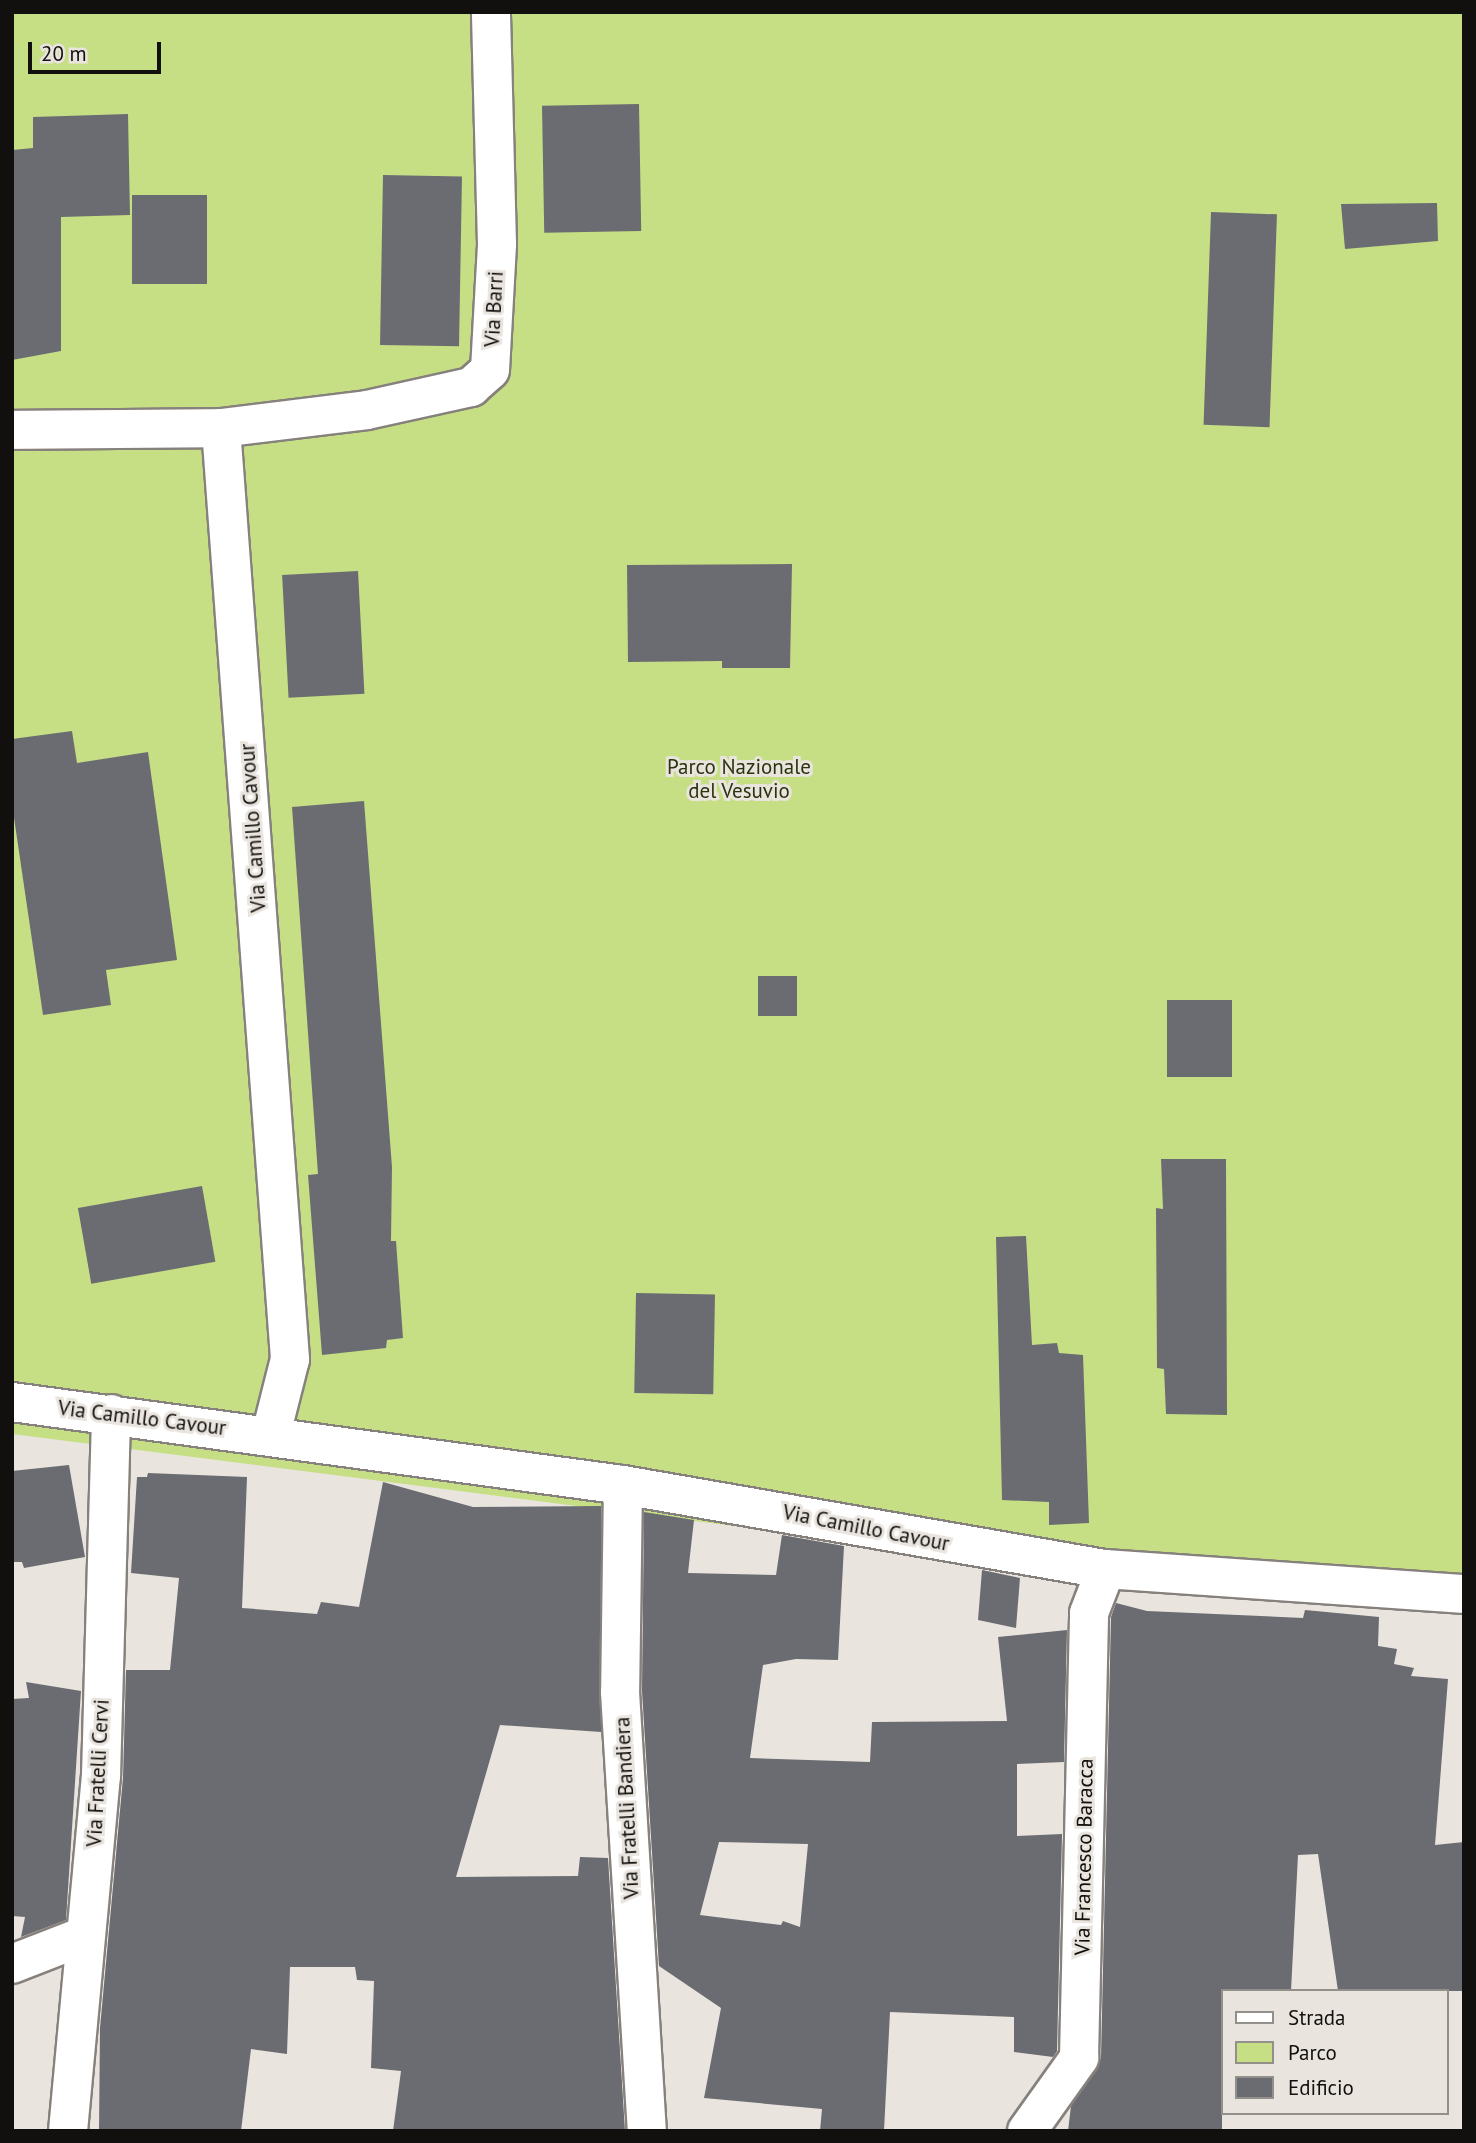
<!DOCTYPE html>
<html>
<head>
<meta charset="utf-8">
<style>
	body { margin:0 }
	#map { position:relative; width:1476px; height:2143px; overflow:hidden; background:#e9e4de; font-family:"PT Sans",sans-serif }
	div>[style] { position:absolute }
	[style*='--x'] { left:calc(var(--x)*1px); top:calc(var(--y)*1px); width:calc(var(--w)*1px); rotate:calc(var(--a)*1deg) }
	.green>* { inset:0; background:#c6df85 }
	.building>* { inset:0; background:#6b6c72; transform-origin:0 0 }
	.roads { filter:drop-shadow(2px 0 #86817c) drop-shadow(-2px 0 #86817c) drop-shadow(0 2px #86817c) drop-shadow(0 -2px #86817c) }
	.minor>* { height:38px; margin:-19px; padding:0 19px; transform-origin:19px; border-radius:19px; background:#fff }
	span { translate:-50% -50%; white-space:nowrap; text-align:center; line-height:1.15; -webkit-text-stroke:6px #e9e4de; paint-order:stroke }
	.street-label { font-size:21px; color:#12100e }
	.park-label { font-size:21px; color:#2a340c }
	.frame { position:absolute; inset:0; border:14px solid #12100e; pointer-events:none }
	.legend { position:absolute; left:1221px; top:1989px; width:228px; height:126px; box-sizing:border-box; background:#e9e4de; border:2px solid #938f8b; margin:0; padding:9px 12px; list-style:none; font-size:21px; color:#12100e }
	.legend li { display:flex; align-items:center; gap:14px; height:35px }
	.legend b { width:35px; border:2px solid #938f8b }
	.scale { position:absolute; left:28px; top:42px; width:133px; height:32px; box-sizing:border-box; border:4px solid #12100e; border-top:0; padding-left:9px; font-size:21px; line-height:24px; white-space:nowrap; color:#12100e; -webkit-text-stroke:5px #e9e4de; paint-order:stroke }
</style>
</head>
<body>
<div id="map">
	<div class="green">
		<i style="clip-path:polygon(12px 12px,1464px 12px,1464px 1606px,1220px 1588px,12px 1434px)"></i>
	</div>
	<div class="building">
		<i style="left:639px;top:104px;width:127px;height:97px;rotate:89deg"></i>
		<i style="clip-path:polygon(128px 114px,130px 215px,61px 217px,61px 351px,12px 360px,12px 150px,33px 148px,33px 117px)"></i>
		<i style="left:383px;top:175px;width:79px;height:170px;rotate:1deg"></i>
		<i style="left:132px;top:195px;width:75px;height:89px"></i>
		<i style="clip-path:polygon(1437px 203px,1438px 241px,1345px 249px,1341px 204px)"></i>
		<i style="left:1211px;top:212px;width:66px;height:213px;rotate:2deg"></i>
		<i style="clip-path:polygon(792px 564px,790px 668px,722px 668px,722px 661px,628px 662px,627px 565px)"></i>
		<i style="left:358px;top:571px;width:123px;height:76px;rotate:87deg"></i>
		<i style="clip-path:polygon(72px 731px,77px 763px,148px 752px,177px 960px,106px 970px,111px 1005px,43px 1015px,12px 804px,12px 739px)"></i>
		<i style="clip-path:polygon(364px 801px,392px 1167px,391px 1241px,396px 1241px,403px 1338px,387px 1340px,386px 1348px,322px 1355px,308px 1175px,318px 1174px,292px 807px)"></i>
		<i style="left:758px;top:976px;width:39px;height:40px"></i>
		<i style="left:1167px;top:1000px;width:65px;height:77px"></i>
		<i style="clip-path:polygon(1161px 1159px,1226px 1159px,1227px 1415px,1166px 1414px,1164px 1369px,1157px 1368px,1156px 1208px,1163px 1209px)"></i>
		<i style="left:202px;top:1186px;width:77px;height:126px;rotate:80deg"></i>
		<i style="clip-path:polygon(1026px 1236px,1032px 1345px,1057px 1343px,1059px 1353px,1083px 1355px,1089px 1523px,1049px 1525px,1049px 1502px,1002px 1500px,996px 1237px)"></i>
		<i style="left:636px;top:1293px;width:79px;height:100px;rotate:1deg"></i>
		<i style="clip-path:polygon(69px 1465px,85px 1557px,24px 1568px,22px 1562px,12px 1562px,12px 1471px)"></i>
		<i style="clip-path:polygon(148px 1473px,247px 1477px,242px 1608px,317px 1614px,321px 1602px,359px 1607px,383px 1482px,473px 1507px,601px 1506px,601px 1732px,500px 1725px,456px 1877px,578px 1876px,580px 1857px,608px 1858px,625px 2131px,393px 2131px,401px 2071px,371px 2068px,374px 1981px,357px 1980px,355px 1967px,290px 1967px,287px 2054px,251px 2049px,241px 2131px,99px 2131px,100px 2028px,123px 1778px,126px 1670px,170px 1670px,179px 1578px,131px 1573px,137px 1477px,147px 1477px)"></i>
		<i style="clip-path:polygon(evenodd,644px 1512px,694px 1520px,688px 1573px,776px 1575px,782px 1535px,844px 1546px,838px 1660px,796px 1659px,763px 1665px,750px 1758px,870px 1762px,872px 1722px,1007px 1721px,998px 1637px,1067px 1630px,1064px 1762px,1017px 1764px,1017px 1836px,1062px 1834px,1057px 2051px,1053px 2057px,1014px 2052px,1014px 2017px,890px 2012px,884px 2131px,820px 2131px,822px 2109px,704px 2098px,721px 2008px,659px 1966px,642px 1691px,644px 1512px,719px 1842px,808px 1844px,800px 1927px,783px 1921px,781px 1925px,700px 1915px,719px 1842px)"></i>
		<i style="clip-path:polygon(982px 1570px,1020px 1578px,1016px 1628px,978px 1620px)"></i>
		<i style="clip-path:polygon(1116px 1603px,1147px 1611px,1303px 1618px,1305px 1610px,1379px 1617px,1378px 1646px,1397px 1649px,1394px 1664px,1414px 1668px,1411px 1676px,1448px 1679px,1435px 1845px,1464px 1842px,1464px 1991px,1338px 1991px,1318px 1854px,1298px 1855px,1291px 1991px,1222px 1991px,1222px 2131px,1068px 2131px,1071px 2106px,1101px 2058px,1111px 1617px)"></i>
		<i style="clip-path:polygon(26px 1682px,81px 1691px,66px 1920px,21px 1937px,25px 1917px,12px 1916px,12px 1699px,29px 1698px)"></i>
	</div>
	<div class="roads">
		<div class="minor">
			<i style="--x:221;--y:428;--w:147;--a:-7"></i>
			<i style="--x:367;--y:410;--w:107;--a:-12.5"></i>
			<i style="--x:471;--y:387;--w:25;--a:-42"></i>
			<i style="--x:490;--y:370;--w:126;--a:-86.8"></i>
			<i style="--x:497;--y:244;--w:232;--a:-91.5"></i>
			<i style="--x:12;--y:430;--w:209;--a:-0.5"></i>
			<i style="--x:221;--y:428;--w:934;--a:85.76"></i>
			<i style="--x:290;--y:1359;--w:77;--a:104.2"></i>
			<i style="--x:12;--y:1402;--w:617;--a:7.74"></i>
			<i style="--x:623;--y:1485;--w:490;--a:9.9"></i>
			<i style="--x:1106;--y:1569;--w:359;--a:4"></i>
			<i style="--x:623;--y:1485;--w:207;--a:90.8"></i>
			<i style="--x:620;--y:1692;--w:440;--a:86.5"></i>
			<i style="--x:12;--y:1964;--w:77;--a:-21.3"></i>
			<i style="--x:68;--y:2131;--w:357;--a:-84.7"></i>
			<i style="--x:101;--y:1776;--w:362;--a:-88.4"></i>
			<i style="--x:1027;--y:2131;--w:90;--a:-54.5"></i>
			<i style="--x:1079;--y:2058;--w:445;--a:-88.7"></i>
			<i style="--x:1089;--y:1613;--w:47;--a:-68.9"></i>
		</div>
	</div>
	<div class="street-label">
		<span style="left:494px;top:309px;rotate:-87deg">Via Barri</span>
		<span style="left:253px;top:828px;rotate:-94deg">Via Camillo Cavour</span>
		<span style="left:142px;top:1418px;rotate:7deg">Via Camillo Cavour</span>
		<span style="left:866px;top:1528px;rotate:11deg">Via Camillo Cavour</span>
		<span style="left:98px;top:1773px;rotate:-87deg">Via Fratelli Cervi</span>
		<span style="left:627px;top:1808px;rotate:-93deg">Via Fratelli Bandiera</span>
		<span style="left:1084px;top:1857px;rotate:-89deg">Via Francesco Baracca</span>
	</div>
	<div class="park-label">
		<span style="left:739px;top:779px">Parco Nazionale<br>del Vesuvio</span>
	</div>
	<div class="frame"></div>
	<ul class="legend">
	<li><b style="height:9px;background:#fff"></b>Strada</li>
	<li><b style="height:19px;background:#c6df85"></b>Parco</li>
	<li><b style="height:19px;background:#6b6c72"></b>Edificio</li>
	</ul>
	<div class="scale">20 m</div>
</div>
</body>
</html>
